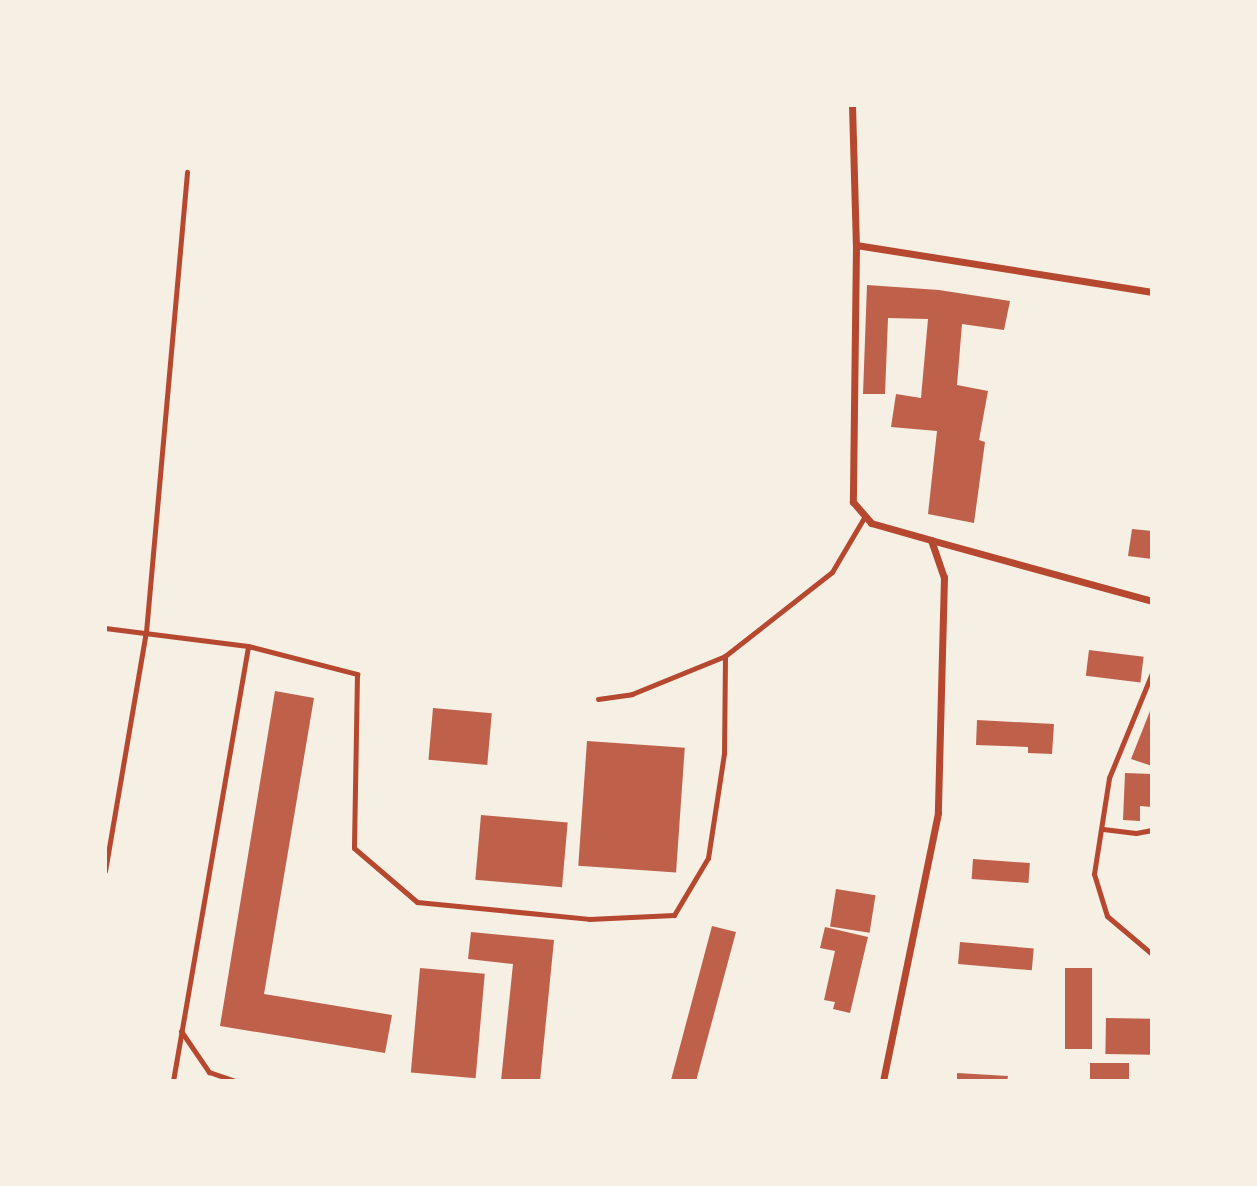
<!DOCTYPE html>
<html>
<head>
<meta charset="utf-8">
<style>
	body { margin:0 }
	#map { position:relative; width:1257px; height:1186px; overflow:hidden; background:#f6efe4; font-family:"Exo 2",sans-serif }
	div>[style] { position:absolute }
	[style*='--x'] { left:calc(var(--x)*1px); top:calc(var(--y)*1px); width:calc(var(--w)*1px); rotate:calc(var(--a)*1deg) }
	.building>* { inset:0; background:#bf614a; transform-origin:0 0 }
	.service>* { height:5px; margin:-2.5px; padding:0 2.5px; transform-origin:2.5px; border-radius:2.5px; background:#b5482f }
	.minor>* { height:7px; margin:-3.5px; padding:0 3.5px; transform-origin:3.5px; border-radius:3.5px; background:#b5482f }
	span { translate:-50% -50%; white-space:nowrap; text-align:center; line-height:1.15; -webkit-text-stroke:6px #f6efe4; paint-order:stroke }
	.frame { position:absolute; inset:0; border:107px solid #f6efe4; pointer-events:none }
</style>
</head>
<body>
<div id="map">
	<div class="building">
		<i style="clip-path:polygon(867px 285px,939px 290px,1010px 301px,1004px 330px,962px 324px,957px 385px,988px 391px,979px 440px,985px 442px,974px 523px,928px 514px,937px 431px,891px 427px,896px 394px,921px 398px,928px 319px,888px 318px,885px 394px,863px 394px)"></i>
		<i style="clip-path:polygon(1132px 529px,1152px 531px,1152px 559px,1128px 556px)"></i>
		<i style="left:1089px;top:650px;width:55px;height:26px;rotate:7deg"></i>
		<i style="clip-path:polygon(275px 691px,314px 698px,264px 994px,392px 1015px,385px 1053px,220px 1026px)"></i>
		<i style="clip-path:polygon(1152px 706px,1152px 766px,1131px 759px)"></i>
		<i style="left:433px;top:708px;width:59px;height:52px;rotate:5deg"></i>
		<i style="clip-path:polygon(977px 720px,1054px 724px,1052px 754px,1028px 753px,1028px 747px,976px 745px)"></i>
		<i style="left:587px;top:741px;width:98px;height:125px;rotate:4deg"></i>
		<i style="clip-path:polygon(1125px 773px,1152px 774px,1152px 807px,1140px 806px,1140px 821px,1123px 820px)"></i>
		<i style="left:481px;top:815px;width:87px;height:65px;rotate:5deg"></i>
		<i style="left:973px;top:859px;width:57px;height:20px;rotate:4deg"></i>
		<i style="left:836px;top:889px;width:40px;height:38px;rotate:9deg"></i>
		<i style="clip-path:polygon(712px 926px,736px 932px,696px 1081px,676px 1081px,671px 1080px)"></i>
		<i style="clip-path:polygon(825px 927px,868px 937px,850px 1013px,833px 1009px,835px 1002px,824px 1000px,835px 951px,820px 948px)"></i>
		<i style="clip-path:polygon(471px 932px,554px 940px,540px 1081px,501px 1081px,513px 964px,468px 959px)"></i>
		<i style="left:960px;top:942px;width:74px;height:22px;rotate:5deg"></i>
		<i style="left:420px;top:968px;width:65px;height:105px;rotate:5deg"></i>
		<i style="left:1065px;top:968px;width:27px;height:81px"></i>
		<i style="left:1106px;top:1018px;width:46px;height:36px;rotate:1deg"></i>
		<i style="left:1090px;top:1063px;width:39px;height:18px"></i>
		<i style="clip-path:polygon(957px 1073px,1008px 1076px,1007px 1081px,957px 1081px)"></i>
	</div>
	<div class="service">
		<i style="--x:105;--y:628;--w:144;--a:7.2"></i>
		<i style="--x:248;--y:646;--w:113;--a:14.4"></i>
		<i style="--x:357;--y:674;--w:174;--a:91"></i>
		<i style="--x:354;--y:848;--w:83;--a:40.6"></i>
		<i style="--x:417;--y:902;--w:173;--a:5.6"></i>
		<i style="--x:589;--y:919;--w:85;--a:-2.7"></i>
		<i style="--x:674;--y:915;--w:66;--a:-59.2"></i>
		<i style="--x:708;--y:858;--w:106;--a:-81.3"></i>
		<i style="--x:724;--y:753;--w:97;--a:-89.4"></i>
		<i style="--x:1152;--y:673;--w:113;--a:112.3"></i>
		<i style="--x:1109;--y:778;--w:97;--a:98.9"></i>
		<i style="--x:1094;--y:874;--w:44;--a:72.8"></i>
		<i style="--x:1107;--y:916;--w:59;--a:40.2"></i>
		<i style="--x:598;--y:699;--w:34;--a:-8"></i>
		<i style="--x:632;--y:694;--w:100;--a:-22.2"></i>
		<i style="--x:725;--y:656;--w:136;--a:-38.1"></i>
		<i style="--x:832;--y:572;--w:65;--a:-59.5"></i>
		<i style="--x:1103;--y:829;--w:33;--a:7"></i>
		<i style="--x:1136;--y:833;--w:16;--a:-11"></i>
		<i style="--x:105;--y:871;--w:242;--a:-80.3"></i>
		<i style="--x:146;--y:632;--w:462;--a:-84.9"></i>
		<i style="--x:181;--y:1031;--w:50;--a:55.7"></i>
		<i style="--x:209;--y:1072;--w:28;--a:19"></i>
		<i style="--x:173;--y:1081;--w:441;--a:-80.2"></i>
	</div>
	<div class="minor">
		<i style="--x:852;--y:105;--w:140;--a:88.4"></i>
		<i style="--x:856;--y:245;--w:257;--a:90.7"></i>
		<i style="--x:853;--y:502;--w:28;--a:49"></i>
		<i style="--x:871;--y:523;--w:62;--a:15.8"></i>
		<i style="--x:931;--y:540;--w:39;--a:71"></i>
		<i style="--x:944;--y:577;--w:236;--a:91.5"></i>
		<i style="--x:938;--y:813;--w:274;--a:101.6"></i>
		<i style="--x:856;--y:245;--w:300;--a:9"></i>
		<i style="--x:931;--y:540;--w:229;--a:15.4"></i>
	</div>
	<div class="frame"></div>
</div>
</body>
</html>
